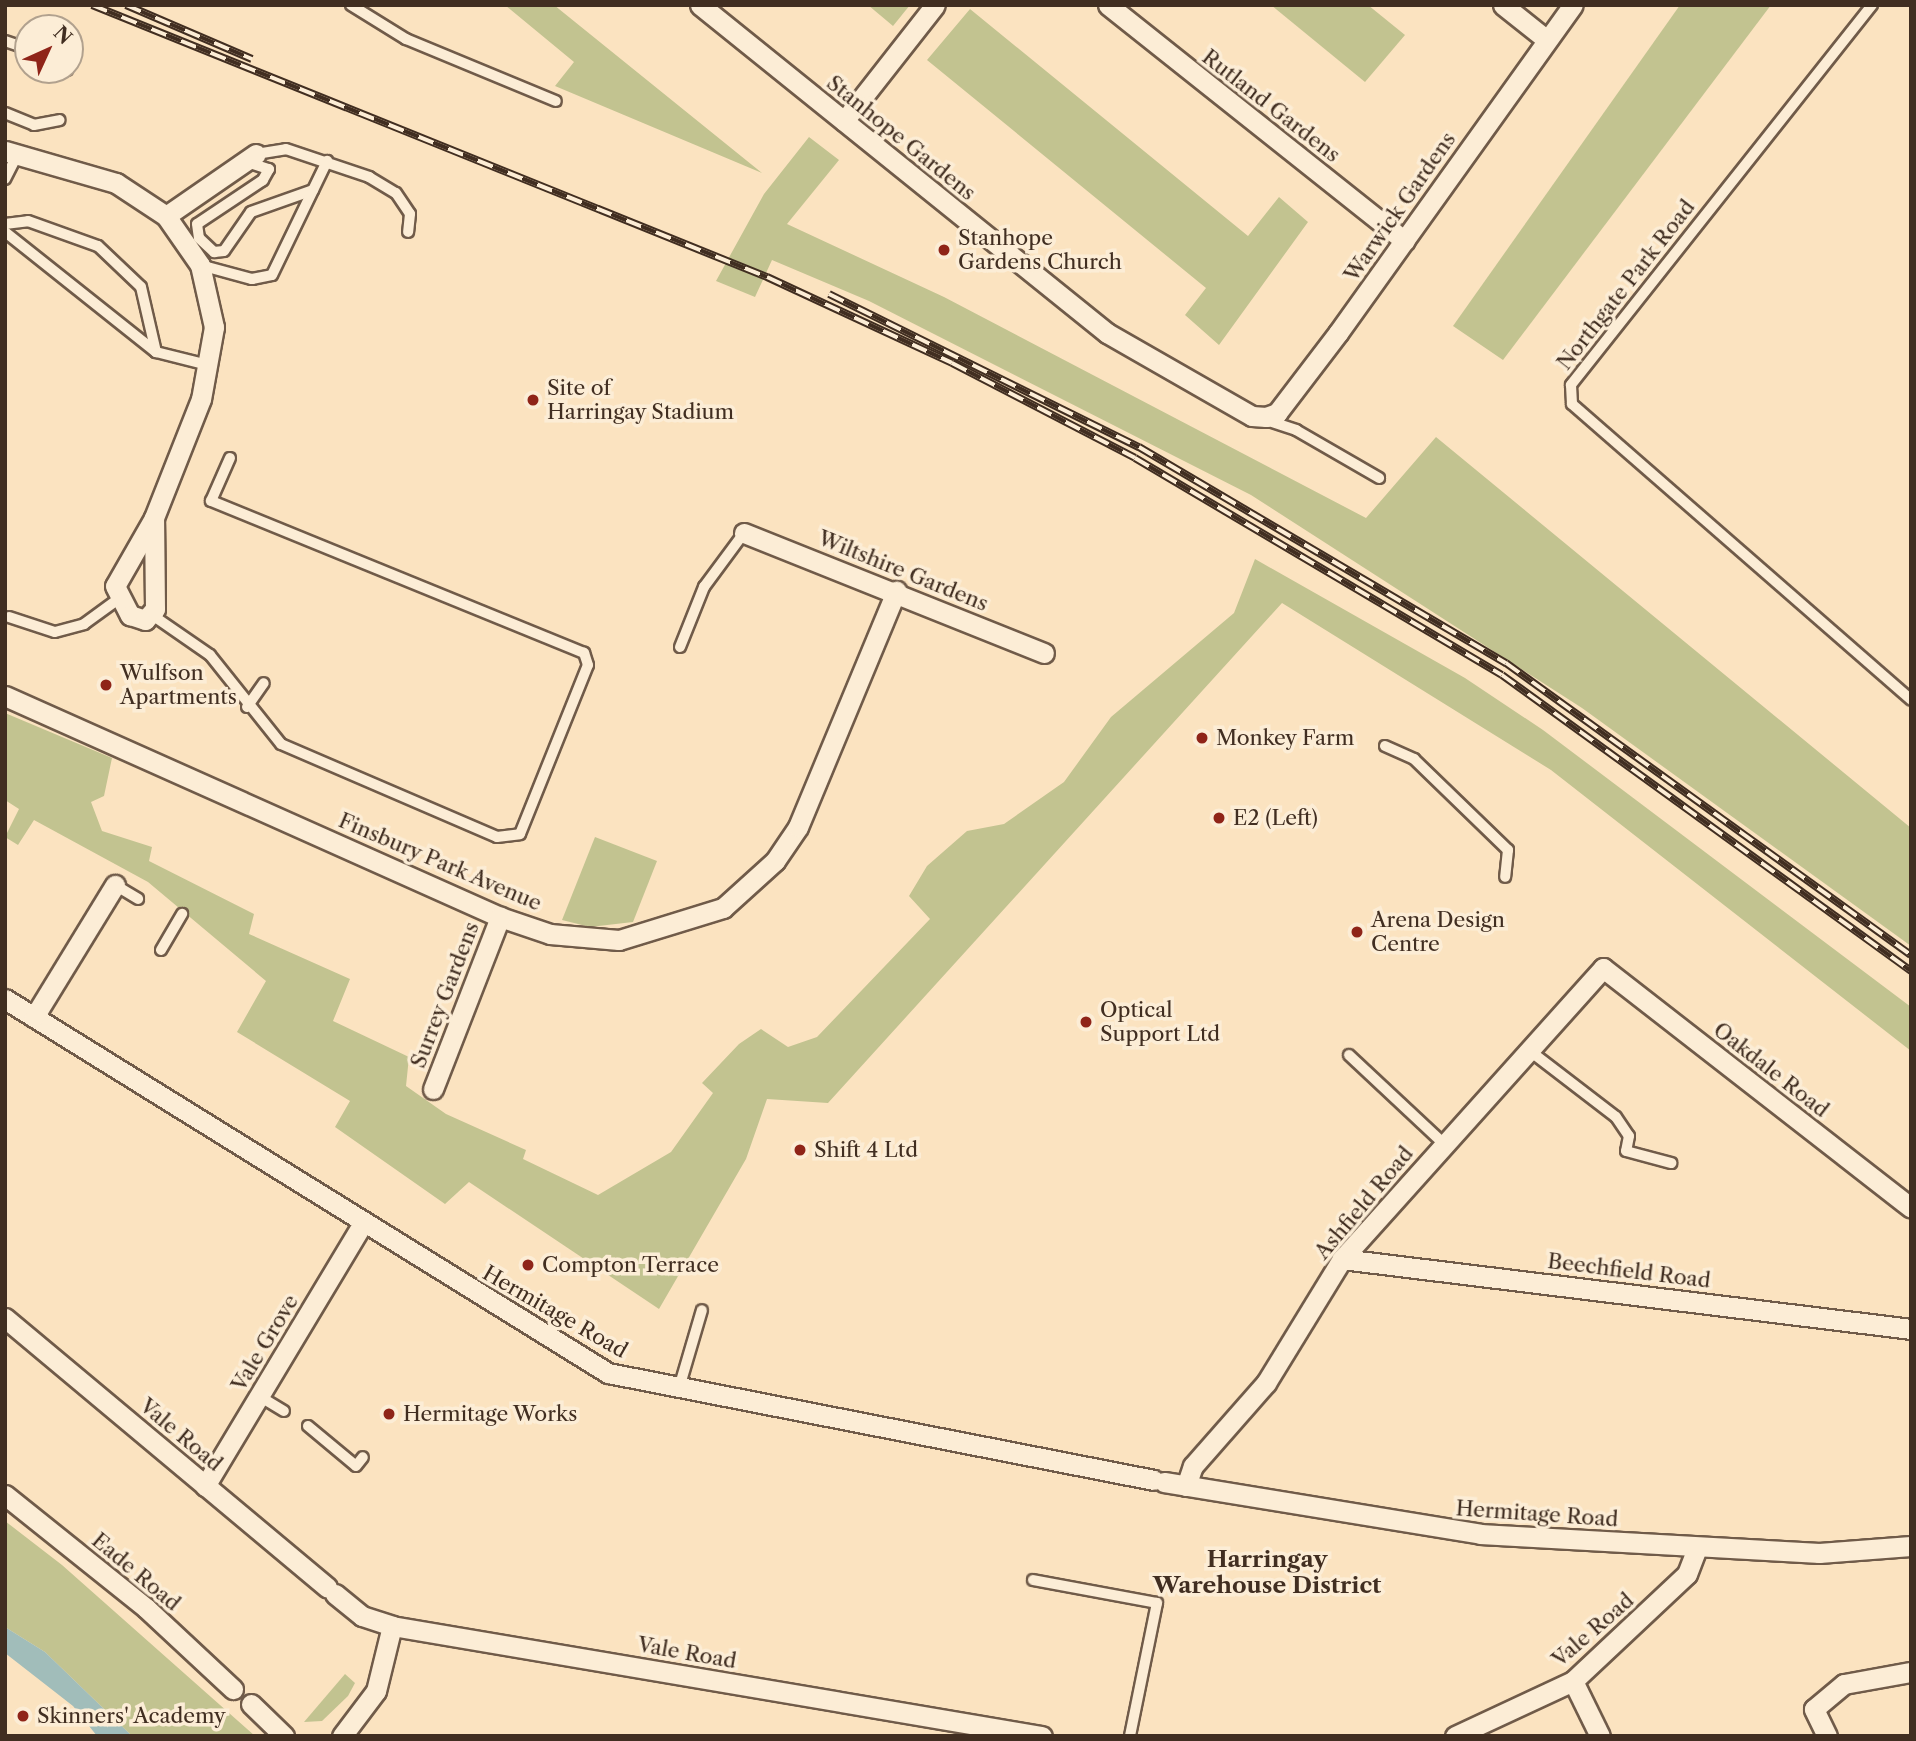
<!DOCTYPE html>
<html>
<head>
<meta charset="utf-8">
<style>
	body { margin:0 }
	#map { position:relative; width:1916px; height:1741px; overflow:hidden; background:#fbe3c0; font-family:"Libre Caslon Text",serif }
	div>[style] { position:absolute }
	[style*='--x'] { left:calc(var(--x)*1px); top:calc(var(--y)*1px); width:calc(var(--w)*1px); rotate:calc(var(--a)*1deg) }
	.green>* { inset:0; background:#c2c390 }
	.water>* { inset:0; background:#a1bdba }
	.roads { filter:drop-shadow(2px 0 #705b49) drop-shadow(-2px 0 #705b49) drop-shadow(0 2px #705b49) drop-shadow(0 -2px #705b49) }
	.service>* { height:10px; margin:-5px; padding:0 5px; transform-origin:5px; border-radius:5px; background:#fcedd6 }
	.minor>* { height:19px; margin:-9.5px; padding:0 9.5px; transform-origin:9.5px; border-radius:9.5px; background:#fcedd6 }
	.rail>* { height:8px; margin-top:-4px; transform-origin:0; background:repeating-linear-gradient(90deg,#fcedd6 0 16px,#412e21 0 32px); box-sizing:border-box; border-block:2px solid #412e21 }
	.dots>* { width:19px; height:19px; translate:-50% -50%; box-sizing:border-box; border:4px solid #fcedd6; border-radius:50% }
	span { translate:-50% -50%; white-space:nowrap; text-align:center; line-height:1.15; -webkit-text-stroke:7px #fcedd6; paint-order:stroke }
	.street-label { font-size:21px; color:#412e21 }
	.poi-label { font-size:21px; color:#412e21 }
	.left { translate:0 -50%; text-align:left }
	.neighbourhood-label { font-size:23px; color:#412e21; font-weight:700 }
	.frame { position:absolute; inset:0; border:7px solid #412e21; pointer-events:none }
	.north { position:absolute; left:14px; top:14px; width:70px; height:70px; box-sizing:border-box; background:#fcedd6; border:2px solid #b1a18e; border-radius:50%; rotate:45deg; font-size:19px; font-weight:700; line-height:28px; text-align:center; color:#412e21 }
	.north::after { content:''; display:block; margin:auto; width:24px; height:32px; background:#8f2418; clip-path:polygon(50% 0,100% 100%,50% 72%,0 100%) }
</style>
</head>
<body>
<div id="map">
	<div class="green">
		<i style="clip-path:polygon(505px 5px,554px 5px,762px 173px,555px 86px,574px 62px)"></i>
		<i style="clip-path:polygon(868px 5px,910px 5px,893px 26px)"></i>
		<i style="clip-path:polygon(1271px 5px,1368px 5px,1405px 35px,1365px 82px)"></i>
		<i style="clip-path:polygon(1680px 5px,1771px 5px,1503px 360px,1453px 326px)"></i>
		<i style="clip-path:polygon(970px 9px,1248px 236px,1279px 197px,1308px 222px,1219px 345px,1185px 315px,1206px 288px,927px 60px)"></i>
		<i style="clip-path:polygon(809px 137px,839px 160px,787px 224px,944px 297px,1366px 518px,1436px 437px,1911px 828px,1911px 946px,1582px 708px,1251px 495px,869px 301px,772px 260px,755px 297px,716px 281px,764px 194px)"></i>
		<i style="clip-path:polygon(1255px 559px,1465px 678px,1543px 730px,1911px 1007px,1911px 1051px,1551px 770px,1282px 603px,828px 1103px,767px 1099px,746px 1159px,659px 1309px,469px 1182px,445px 1204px,335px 1127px,350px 1101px,237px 1032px,266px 981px,148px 882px,34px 820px,18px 845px,5px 837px,19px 809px,5px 800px,5px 713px,112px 758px,104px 796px,91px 802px,102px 831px,152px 847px,149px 861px,254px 914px,249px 934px,350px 979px,333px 1021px,409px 1057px,406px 1086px,446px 1114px,526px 1150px,523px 1159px,598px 1195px,671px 1152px,713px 1093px,702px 1083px,739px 1044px,761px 1029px,788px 1047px,817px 1037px,930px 919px,909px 896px,927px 866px,967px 831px,1004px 824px,1064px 782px,1111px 717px,1234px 613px)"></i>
		<i style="clip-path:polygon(595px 837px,657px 861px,633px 922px,590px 927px,562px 920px)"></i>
		<i style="clip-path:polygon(5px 1521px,62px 1565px,255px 1736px,132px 1736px,45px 1652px,5px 1627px)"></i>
		<i style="clip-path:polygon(345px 1674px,355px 1683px,348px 1696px,322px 1721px,304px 1722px)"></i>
	</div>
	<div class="water">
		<i style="clip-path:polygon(5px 1627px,45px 1652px,132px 1736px,97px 1736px,73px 1706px,5px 1653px)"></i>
	</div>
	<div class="roads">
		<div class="service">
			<i style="--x:351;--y:5;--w:65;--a:31.7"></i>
			<i style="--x:406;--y:39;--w:162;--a:22.5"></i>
			<i style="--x:1872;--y:5;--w:485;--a:128.4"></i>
			<i style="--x:1571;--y:385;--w:19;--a:87"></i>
			<i style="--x:1572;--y:404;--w:450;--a:41.1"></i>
			<i style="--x:5;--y:41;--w:24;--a:19"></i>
			<i style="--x:66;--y:70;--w:1;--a:0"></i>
			<i style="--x:5;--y:113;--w:31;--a:22"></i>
			<i style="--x:34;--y:125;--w:26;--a:-11"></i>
			<i style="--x:256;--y:154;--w:30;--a:-9"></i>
			<i style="--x:286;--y:149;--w:88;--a:18.6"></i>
			<i style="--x:369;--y:177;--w:31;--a:31"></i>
			<i style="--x:396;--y:193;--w:25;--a:56"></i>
			<i style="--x:410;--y:214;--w:18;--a:96"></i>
			<i style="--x:250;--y:163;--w:20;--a:18"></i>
			<i style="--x:269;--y:169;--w:13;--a:119"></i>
			<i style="--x:263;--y:180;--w:79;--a:146.3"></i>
			<i style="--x:197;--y:224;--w:14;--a:82"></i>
			<i style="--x:199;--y:238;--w:21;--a:43"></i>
			<i style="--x:214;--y:252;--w:10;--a:-6"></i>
			<i style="--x:224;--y:251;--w:47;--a:-55.3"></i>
			<i style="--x:251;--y:212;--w:66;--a:-19.5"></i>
			<i style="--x:5;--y:179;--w:28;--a:-63"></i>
			<i style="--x:5;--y:224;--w:23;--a:-7"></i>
			<i style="--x:28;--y:221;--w:74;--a:19.7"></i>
			<i style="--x:98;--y:246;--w:59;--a:43.6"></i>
			<i style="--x:141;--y:287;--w:67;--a:77"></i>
			<i style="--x:156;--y:352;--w:193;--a:-141.5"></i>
			<i style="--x:200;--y:265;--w:54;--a:15.1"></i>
			<i style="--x:252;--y:279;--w:20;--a:-11"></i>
			<i style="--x:272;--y:275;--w:127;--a:-64.2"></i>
			<i style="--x:156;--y:352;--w:54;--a:14"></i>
			<i style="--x:1266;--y:420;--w:32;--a:18"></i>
			<i style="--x:1296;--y:430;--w:96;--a:30"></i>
			<i style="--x:9;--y:617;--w:48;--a:18.1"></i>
			<i style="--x:55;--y:632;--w:30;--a:-15"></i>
			<i style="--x:84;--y:624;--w:41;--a:-36"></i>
			<i style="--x:155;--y:617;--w:67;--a:34.6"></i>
			<i style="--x:210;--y:655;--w:114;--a:51.4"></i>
			<i style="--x:281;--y:744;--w:235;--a:23.3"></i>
			<i style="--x:497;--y:837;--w:23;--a:-7"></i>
			<i style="--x:520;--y:834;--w:182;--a:-68.1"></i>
			<i style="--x:588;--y:665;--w:13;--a:-108"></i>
			<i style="--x:584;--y:653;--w:403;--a:-157.8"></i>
			<i style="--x:211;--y:501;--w:47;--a:-66.2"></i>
			<i style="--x:680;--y:647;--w:65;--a:-68.2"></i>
			<i style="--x:704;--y:587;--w:67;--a:-53.5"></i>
			<i style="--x:247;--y:707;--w:29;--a:-55"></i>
			<i style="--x:1385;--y:746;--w:32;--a:24"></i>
			<i style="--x:1414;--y:759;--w:131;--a:44.1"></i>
			<i style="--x:1508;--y:850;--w:27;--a:96"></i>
			<i style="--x:115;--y:885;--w:27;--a:31"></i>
			<i style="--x:161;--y:950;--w:42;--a:-59.7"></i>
			<i style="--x:1530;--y:1051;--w:108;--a:37.5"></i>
			<i style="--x:1616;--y:1117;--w:23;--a:56"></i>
			<i style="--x:1629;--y:1136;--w:15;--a:101"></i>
			<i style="--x:1626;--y:1151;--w:47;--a:14.9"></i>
			<i style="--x:1349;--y:1055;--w:130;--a:43.1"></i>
			<i style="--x:679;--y:1388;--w:81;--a:-73.6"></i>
			<i style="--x:259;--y:1396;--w:29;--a:31"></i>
			<i style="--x:308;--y:1426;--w:62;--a:39.8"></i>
			<i style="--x:356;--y:1466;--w:11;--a:-52"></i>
			<i style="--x:1033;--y:1580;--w:126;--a:10.5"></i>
			<i style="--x:1157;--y:1603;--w:136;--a:101.5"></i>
		</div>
		<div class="minor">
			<i style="--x:700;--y:5;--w:523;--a:38.87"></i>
			<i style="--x:1107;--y:333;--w:167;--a:29.8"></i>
			<i style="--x:1252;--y:416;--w:14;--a:4"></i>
			<i style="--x:1266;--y:417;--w:12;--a:-20"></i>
			<i style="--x:1277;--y:413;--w:101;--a:-52.7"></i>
			<i style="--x:1338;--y:333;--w:403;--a:-54.4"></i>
			<i style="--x:1108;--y:5;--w:379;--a:38.5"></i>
			<i style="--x:1503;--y:5;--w:56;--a:38.5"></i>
			<i style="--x:844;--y:121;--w:147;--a:-51.9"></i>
			<i style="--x:5;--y:151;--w:116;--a:16.1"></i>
			<i style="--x:116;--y:183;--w:60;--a:33.4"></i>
			<i style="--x:166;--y:216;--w:60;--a:55.2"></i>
			<i style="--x:200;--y:265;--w:64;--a:77.3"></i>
			<i style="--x:214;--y:327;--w:73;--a:100.2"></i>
			<i style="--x:201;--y:399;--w:128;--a:111.6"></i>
			<i style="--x:154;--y:518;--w:78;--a:119.8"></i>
			<i style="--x:115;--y:586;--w:33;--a:63"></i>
			<i style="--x:130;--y:615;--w:16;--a:18"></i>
			<i style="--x:145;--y:620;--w:15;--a:-48"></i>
			<i style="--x:155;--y:609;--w:91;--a:-90.6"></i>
			<i style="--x:166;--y:216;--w:109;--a:-34.6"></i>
			<i style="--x:744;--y:533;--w:323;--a:21.8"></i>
			<i style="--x:5;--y:696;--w:542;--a:24.06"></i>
			<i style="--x:500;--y:917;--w:53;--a:18.8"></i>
			<i style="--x:550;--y:934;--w:69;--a:5"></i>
			<i style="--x:619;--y:940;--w:109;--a:-17.1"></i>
			<i style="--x:723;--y:908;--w:70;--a:-42.1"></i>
			<i style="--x:775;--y:861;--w:41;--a:-55.9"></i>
			<i style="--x:798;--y:827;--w:256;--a:-67.4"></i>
			<i style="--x:5;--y:999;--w:710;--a:31.81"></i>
			<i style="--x:608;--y:1373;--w:556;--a:11.09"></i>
			<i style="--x:34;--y:1017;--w:155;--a:-58.5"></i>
			<i style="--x:433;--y:1089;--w:185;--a:-68.7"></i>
			<i style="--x:1342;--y:1259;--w:573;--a:7.01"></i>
			<i style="--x:5;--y:1318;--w:420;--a:39.9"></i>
			<i style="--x:1164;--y:1482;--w:320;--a:9.3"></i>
			<i style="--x:1480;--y:1534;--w:340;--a:3.2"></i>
			<i style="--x:1819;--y:1553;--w:92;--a:-4.4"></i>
			<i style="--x:205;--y:1486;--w:307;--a:-59"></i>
			<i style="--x:1186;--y:1486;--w:21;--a:-71"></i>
			<i style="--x:1193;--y:1466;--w:111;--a:-48.7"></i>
			<i style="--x:1266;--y:1383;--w:145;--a:-58.5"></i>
			<i style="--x:1342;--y:1259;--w:391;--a:-48.1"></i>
			<i style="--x:1603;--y:968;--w:390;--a:37.9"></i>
			<i style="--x:5;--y:1495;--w:181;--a:38.7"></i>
			<i style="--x:146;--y:1608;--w:119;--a:43"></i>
			<i style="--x:335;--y:1594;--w:35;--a:39"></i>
			<i style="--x:362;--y:1616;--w:32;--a:18"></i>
			<i style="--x:392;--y:1626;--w:659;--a:9.61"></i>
			<i style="--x:1573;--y:1681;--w:61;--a:63.9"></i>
			<i style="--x:251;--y:1704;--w:46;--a:44.1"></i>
			<i style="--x:342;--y:1736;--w:56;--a:-52.9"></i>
			<i style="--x:376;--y:1691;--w:67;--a:-76.2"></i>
			<i style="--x:1455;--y:1736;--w:130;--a:-25"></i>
			<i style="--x:1573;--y:1681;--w:156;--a:-43.2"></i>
			<i style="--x:1687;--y:1574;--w:28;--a:-69"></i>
			<i style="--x:1827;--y:1736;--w:30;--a:-116"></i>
			<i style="--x:1814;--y:1709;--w:39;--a:-40"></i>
			<i style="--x:1844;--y:1684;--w:68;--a:-10.2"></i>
		</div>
	</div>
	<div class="rail">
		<i style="--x:92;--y:5;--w:728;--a:21.95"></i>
		<i style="--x:767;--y:277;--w:204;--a:24.9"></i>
		<i style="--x:952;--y:363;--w:206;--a:27.4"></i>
		<i style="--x:1135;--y:458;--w:426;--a:30.6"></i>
		<i style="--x:1502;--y:675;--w:505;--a:35.89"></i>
		<i style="--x:126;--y:5;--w:137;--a:23.2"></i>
		<i style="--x:829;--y:294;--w:346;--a:26.3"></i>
		<i style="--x:1139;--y:447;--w:426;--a:30.5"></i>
		<i style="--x:1506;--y:663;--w:499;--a:35.8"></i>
	</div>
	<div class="dots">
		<i style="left:944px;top:250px;background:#8f2418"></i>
		<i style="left:533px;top:400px;background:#8f2418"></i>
		<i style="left:106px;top:685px;background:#8f2418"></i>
		<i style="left:1202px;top:738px;background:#8f2418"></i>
		<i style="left:1219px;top:818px;background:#8f2418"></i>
		<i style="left:1357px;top:932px;background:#8f2418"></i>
		<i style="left:1086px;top:1022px;background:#8f2418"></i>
		<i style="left:800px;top:1150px;background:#8f2418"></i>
		<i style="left:528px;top:1265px;background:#8f2418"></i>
		<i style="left:389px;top:1414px;background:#8f2418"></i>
		<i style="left:23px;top:1716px;background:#8f2418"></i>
	</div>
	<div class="street-label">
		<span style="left:1271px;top:106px;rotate:38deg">Rutland Gardens</span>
		<span style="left:901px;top:138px;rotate:39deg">Stanhope Gardens</span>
		<span style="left:1400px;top:207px;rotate:-55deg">Warwick Gardens</span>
		<span style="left:1626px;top:285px;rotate:-52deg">Northgate Park Road</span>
		<span style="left:903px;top:571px;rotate:22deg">Wiltshire Gardens</span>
		<span style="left:440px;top:862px;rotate:23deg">Finsbury Park Avenue</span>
		<span style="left:445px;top:995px;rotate:-69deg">Surrey Gardens</span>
		<span style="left:1771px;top:1070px;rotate:38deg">Oakdale Road</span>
		<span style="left:1364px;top:1203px;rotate:-50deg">Ashfield Road</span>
		<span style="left:1629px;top:1271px;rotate:7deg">Beechfield Road</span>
		<span style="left:555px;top:1312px;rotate:30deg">Hermitage Road</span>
		<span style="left:265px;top:1343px;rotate:-59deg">Vale Grove</span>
		<span style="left:181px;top:1435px;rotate:40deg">Vale Road</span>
		<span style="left:1537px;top:1514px;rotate:4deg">Hermitage Road</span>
		<span style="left:136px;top:1572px;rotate:40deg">Eade Road</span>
		<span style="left:1593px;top:1630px;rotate:-41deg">Vale Road</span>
		<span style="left:687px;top:1653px;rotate:10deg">Vale Road</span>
	</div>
	<div class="poi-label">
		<span class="left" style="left:958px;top:250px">Stanhope<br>Gardens Church</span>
		<span class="left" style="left:547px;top:400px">Site of<br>Harringay Stadium</span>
		<span class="left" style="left:120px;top:685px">Wulfson<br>Apartments</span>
		<span class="left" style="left:1216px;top:738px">Monkey Farm</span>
		<span class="left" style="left:1233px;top:818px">E2 (Left)</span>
		<span class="left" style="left:1371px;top:932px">Arena Design<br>Centre</span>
		<span class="left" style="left:1100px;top:1022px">Optical<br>Support Ltd</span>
		<span class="left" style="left:814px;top:1150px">Shift 4 Ltd</span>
		<span class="left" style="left:542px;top:1265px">Compton Terrace</span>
		<span class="left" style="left:403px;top:1414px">Hermitage Works</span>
		<span class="left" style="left:37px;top:1716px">Skinners' Academy</span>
	</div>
	<div class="neighbourhood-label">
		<span style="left:1267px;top:1572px">Harringay<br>Warehouse District</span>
	</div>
	<div class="frame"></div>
	<div class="north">N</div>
</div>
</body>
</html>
